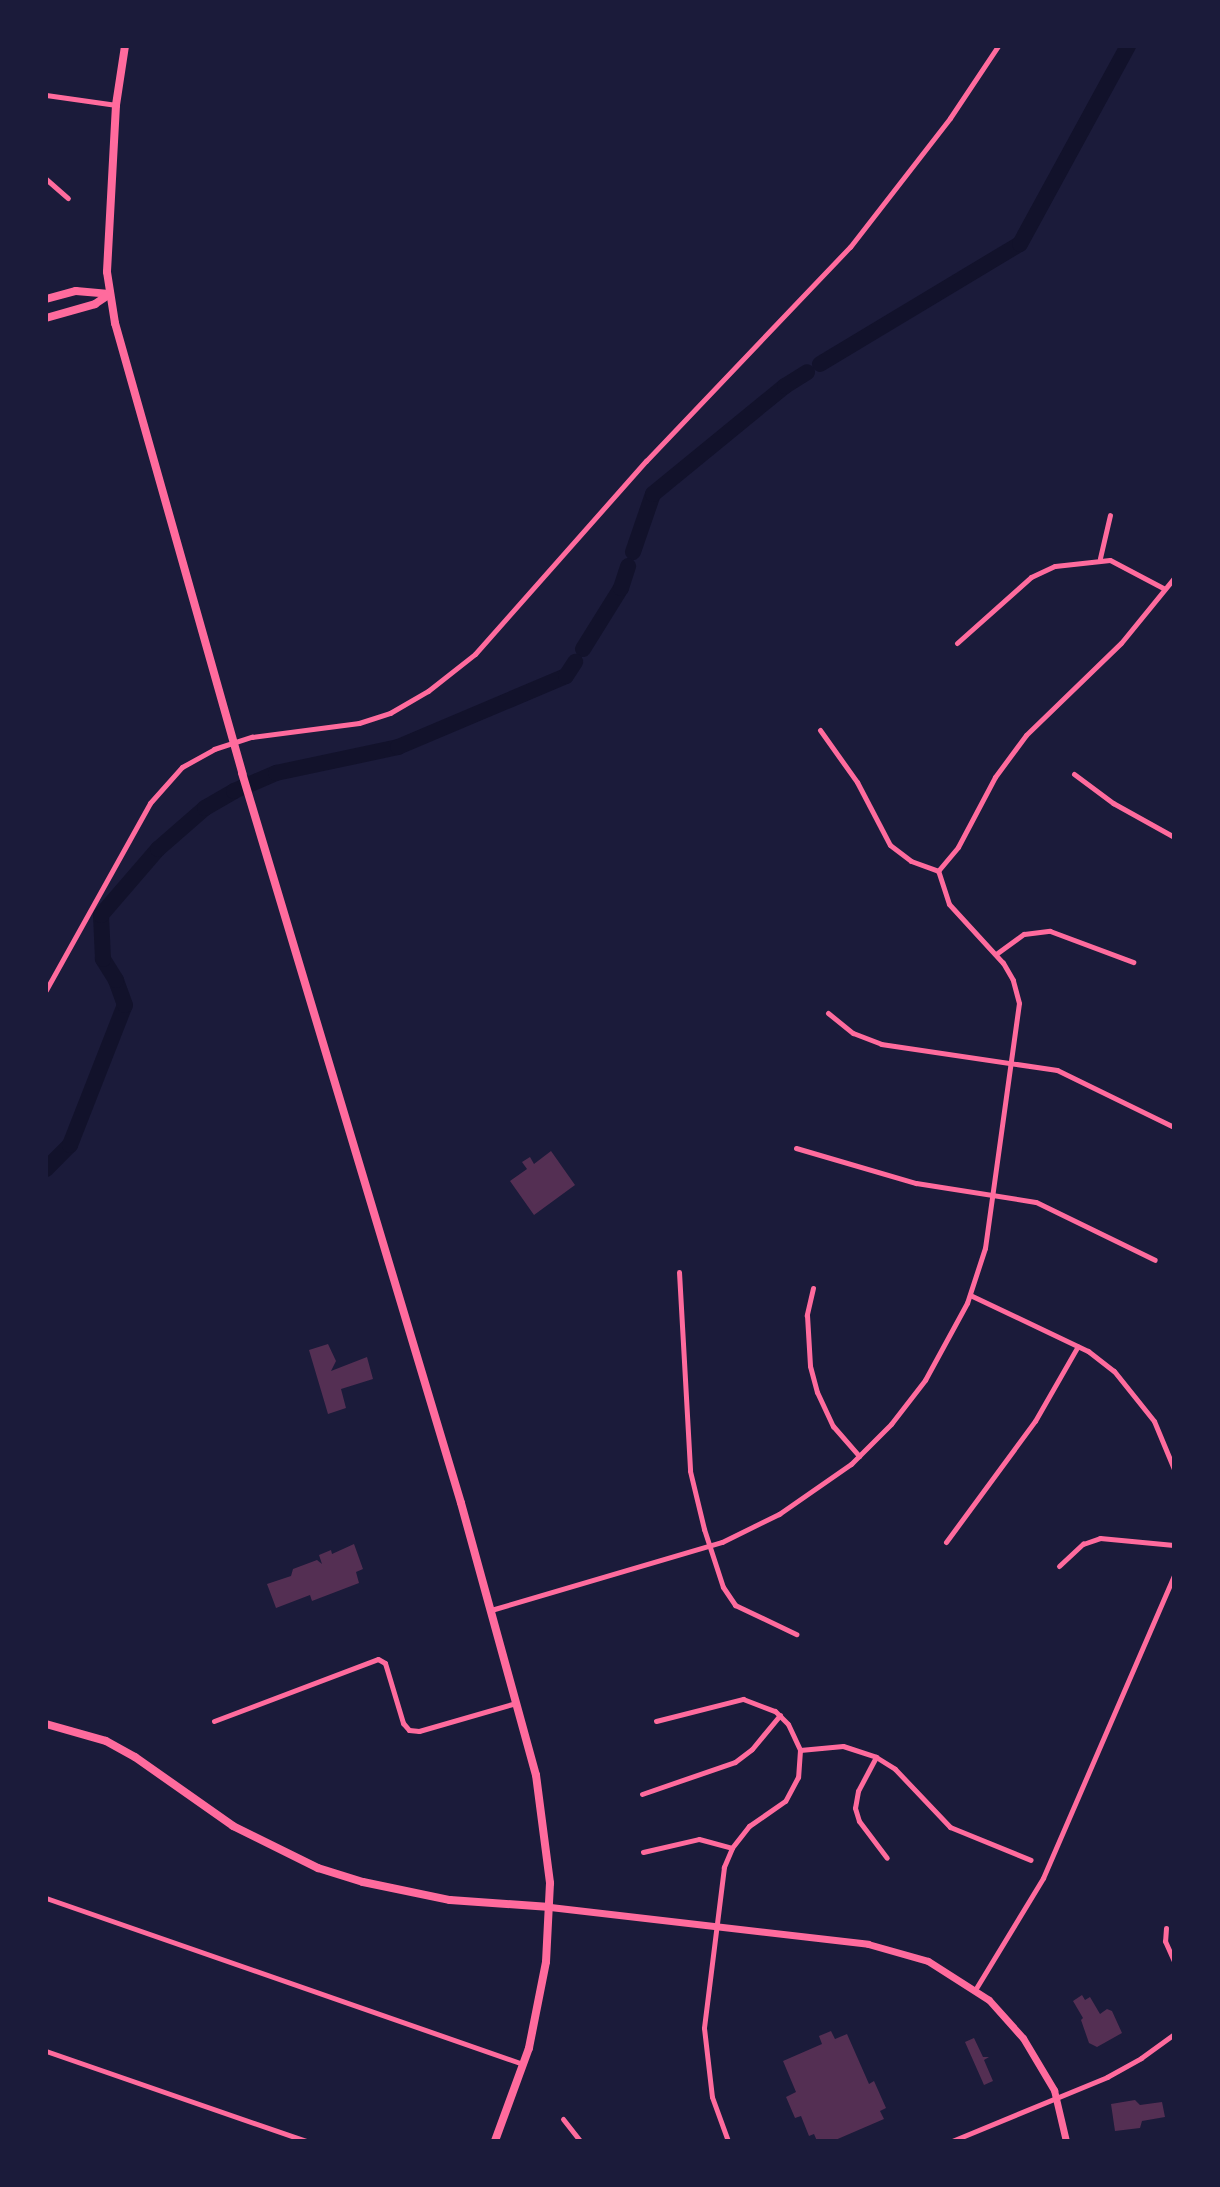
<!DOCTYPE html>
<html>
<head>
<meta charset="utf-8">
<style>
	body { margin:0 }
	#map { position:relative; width:1220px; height:2187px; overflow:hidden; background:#1b1b3a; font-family:Arial,sans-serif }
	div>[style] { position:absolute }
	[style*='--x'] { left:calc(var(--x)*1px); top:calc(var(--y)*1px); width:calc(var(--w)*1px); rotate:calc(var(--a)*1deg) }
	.river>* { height:16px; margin:-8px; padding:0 8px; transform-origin:8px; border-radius:8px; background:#12122b }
	.building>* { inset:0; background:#542f53 }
	.minor>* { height:5px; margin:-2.5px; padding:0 2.5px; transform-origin:2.5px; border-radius:2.5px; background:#ff6b9d }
	.secondary>* { height:7px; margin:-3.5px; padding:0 3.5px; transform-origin:3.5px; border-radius:3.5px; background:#ff6b9d }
	.primary>* { height:8px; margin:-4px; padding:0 4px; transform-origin:4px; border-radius:4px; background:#ff6b9d }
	span { translate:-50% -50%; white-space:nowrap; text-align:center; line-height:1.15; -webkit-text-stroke:7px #1b1b3a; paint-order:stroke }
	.frame { position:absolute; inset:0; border:48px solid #1b1b3a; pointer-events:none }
</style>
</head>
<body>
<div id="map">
	<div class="river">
		<i style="--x:820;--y:364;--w:233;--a:-31"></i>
		<i style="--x:1020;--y:244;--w:226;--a:-61.4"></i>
		<i style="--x:633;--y:552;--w:61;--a:-71"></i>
		<i style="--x:653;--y:494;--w:171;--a:-39.3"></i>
		<i style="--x:785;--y:386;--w:26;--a:-32"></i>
		<i style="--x:583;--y:649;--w:72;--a:-58.1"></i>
		<i style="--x:621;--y:588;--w:23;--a:-72"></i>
		<i style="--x:46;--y:1169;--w:34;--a:-45"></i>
		<i style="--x:70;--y:1145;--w:150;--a:-68.6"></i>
		<i style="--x:125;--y:1005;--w:27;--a:-110"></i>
		<i style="--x:116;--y:980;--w:25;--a:-122"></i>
		<i style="--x:103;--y:959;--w:44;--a:-92.6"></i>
		<i style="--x:101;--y:915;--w:87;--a:-49.2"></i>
		<i style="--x:158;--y:849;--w:62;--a:-41.1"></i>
		<i style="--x:205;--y:808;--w:34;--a:-30"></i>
		<i style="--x:234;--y:791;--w:46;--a:-23.2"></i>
		<i style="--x:276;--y:773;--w:125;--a:-12"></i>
		<i style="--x:398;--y:747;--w:182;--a:-22.9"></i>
		<i style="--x:566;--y:676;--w:17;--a:-57"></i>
	</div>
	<div class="building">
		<i style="clip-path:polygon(551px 1151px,575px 1185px,534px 1215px,510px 1181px,527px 1169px,522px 1162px,530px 1157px,534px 1164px)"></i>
		<i style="clip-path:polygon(328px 1344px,336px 1361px,331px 1371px,367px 1357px,373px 1379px,341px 1389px,346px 1408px,328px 1414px,309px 1350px)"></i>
		<i style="clip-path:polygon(354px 1544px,363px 1569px,356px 1572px,359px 1583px,312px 1601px,310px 1595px,276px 1608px,267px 1584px,291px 1576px,293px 1569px,317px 1560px,322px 1564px,319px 1555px,331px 1550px,332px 1554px)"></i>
		<i style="clip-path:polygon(1082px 1995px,1085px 2000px,1090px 1997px,1100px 2014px,1107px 2009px,1112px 2011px,1122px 2033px,1097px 2047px,1089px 2043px,1081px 2020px,1083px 2018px,1073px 2001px)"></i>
		<i style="clip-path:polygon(831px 2031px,835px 2039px,847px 2034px,869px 2084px,874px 2081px,886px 2108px,880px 2111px,884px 2119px,833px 2141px,817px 2141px,814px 2134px,809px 2136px,801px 2116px,795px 2118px,786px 2097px,796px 2092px,783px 2061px,822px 2044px,819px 2036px)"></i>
		<i style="clip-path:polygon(974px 2038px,983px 2057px,989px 2057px,984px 2060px,993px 2081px,984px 2085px,965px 2042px)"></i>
		<i style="clip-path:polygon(1135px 2100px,1140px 2105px,1162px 2102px,1165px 2117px,1142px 2121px,1140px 2128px,1115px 2131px,1111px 2104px)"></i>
	</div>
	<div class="minor">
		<i style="--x:46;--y:95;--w:71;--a:8.1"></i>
		<i style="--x:46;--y:179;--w:29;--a:41"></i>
		<i style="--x:1100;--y:558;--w:44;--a:-76.9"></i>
		<i style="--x:957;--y:643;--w:99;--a:-41.7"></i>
		<i style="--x:1031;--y:577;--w:26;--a:-25"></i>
		<i style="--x:1055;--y:566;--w:55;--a:-6.2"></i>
		<i style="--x:1110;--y:560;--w:60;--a:27.8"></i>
		<i style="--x:820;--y:730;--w:64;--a:54.6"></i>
		<i style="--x:857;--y:782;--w:71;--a:62.4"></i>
		<i style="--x:890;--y:845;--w:26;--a:37"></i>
		<i style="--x:911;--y:861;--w:29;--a:20"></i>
		<i style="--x:1074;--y:774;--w:49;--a:36.6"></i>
		<i style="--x:1113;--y:803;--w:70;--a:29.1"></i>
		<i style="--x:996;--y:954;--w:34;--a:-36"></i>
		<i style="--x:1024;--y:934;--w:26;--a:-7"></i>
		<i style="--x:1050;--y:931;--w:89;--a:20.5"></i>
		<i style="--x:46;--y:990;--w:214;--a:-60.9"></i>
		<i style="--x:150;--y:803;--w:48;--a:-48.4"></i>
		<i style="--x:182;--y:767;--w:37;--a:-29"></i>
		<i style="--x:214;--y:749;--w:40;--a:-18"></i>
		<i style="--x:252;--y:737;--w:108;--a:-7.5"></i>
		<i style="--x:359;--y:723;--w:33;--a:-18"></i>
		<i style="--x:390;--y:713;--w:44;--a:-30.1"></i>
		<i style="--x:428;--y:691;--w:60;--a:-38.2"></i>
		<i style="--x:475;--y:654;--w:258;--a:-48.5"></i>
		<i style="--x:646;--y:461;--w:296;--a:-46.4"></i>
		<i style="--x:850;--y:247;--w:163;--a:-52.2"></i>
		<i style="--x:950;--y:118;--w:87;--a:-56.3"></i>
		<i style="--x:828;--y:1013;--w:32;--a:39"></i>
		<i style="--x:853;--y:1033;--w:30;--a:21"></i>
		<i style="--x:881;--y:1044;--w:178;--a:8.4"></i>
		<i style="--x:1057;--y:1070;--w:130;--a:26"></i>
		<i style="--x:796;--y:1148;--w:125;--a:16.3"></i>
		<i style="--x:916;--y:1183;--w:121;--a:9"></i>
		<i style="--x:1036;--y:1202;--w:132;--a:26"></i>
		<i style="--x:679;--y:1272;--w:199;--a:86.8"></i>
		<i style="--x:690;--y:1471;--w:60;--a:76.4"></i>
		<i style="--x:704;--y:1529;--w:61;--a:71.9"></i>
		<i style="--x:723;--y:1587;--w:22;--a:56"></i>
		<i style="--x:735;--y:1605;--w:68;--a:25.4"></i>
		<i style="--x:813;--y:1288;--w:28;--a:103"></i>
		<i style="--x:807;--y:1315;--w:51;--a:86.6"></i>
		<i style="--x:810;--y:1366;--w:27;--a:75"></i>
		<i style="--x:817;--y:1392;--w:38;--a:65"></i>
		<i style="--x:833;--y:1426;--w:40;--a:49"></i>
		<i style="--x:970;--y:1295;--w:131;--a:25.4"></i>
		<i style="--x:1088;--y:1351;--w:33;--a:38"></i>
		<i style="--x:1114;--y:1371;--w:64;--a:51.3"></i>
		<i style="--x:1154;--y:1421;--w:52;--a:67.4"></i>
		<i style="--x:946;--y:1542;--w:150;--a:-53.7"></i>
		<i style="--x:1035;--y:1421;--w:86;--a:-60.2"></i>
		<i style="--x:1059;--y:1566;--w:33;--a:-43"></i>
		<i style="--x:1083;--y:1544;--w:18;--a:-19"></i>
		<i style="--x:1100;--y:1538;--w:74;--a:5.4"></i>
		<i style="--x:491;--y:1610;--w:241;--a:-16.4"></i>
		<i style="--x:722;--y:1542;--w:64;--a:-26.2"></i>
		<i style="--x:779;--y:1514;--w:88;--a:-34.8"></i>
		<i style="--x:851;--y:1464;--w:57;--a:-45"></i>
		<i style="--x:891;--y:1424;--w:56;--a:-52.3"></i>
		<i style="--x:925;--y:1380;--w:88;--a:-61.4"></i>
		<i style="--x:967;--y:1303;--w:58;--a:-71.9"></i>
		<i style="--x:985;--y:1248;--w:247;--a:-82.1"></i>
		<i style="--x:1019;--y:1003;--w:24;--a:-105"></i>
		<i style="--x:1013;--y:980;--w:20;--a:-120"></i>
		<i style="--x:1003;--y:963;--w:80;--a:-132.5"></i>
		<i style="--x:949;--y:904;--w:35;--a:-108"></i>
		<i style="--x:938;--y:871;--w:31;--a:-50"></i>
		<i style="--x:958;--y:847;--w:79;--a:-62.1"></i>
		<i style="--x:995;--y:777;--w:52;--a:-53.6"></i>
		<i style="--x:1026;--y:735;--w:132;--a:-44.1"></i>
		<i style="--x:1121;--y:643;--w:84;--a:-50.8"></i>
		<i style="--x:214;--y:1721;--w:175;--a:-20.7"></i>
		<i style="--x:378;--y:1659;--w:8;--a:30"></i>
		<i style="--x:385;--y:1663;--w:63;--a:73.3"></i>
		<i style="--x:403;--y:1723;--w:9;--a:49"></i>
		<i style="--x:409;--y:1730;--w:10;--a:6"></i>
		<i style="--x:419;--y:1731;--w:101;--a:-16.1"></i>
		<i style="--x:656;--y:1721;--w:90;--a:-14.2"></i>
		<i style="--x:743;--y:1699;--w:34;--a:21"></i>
		<i style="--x:775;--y:1711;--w:18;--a:45"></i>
		<i style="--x:788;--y:1724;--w:29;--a:65"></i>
		<i style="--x:800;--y:1750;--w:27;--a:94"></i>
		<i style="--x:798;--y:1777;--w:27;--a:118"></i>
		<i style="--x:785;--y:1801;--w:44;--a:145.2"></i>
		<i style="--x:749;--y:1826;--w:28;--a:128"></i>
		<i style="--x:732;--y:1848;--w:21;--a:113"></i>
		<i style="--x:724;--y:1867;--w:162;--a:97.1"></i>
		<i style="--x:704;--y:2028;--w:69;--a:83.4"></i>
		<i style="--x:712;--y:2097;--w:47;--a:70"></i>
		<i style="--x:800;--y:1750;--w:43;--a:-5.3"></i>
		<i style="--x:843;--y:1746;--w:35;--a:18"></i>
		<i style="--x:876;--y:1757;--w:22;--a:32"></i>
		<i style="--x:895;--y:1769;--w:80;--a:46.5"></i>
		<i style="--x:950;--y:1827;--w:87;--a:22.2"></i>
		<i style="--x:876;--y:1757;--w:38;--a:118"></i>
		<i style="--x:858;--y:1791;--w:17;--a:100"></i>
		<i style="--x:855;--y:1808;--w:14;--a:73"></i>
		<i style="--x:859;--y:1821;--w:46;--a:52.9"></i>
		<i style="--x:642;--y:1794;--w:98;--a:-19"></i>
		<i style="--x:735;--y:1762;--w:21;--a:-37"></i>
		<i style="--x:752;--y:1749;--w:44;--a:-50.5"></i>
		<i style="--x:643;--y:1852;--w:57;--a:-13.1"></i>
		<i style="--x:699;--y:1839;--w:34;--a:15"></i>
		<i style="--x:46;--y:1898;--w:505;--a:19.19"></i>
		<i style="--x:1166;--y:1928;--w:13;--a:94"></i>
		<i style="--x:1165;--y:1941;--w:22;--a:66"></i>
		<i style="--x:975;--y:1990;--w:131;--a:-58.7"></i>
		<i style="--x:1043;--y:1878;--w:330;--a:-66.6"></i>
		<i style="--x:46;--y:2051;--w:275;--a:19.1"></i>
		<i style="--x:563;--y:2119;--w:28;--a:52"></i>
		<i style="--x:952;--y:2141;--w:168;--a:-22.4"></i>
		<i style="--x:1107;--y:2077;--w:39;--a:-29"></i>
		<i style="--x:1141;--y:2058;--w:41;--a:-36"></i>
	</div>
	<div class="secondary">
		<i style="--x:550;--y:1907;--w:320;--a:6.6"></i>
		<i style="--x:868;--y:1944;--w:62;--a:15.8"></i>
		<i style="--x:928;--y:1961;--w:72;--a:32.6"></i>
		<i style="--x:989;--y:2000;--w:51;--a:48.2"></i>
		<i style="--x:1023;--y:2038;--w:61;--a:59.2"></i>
		<i style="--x:1054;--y:2090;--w:52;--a:76.8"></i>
	</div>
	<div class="primary">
		<i style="--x:125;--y:46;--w:60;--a:98.7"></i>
		<i style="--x:116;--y:105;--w:167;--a:93.1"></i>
		<i style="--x:107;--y:272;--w:52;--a:81.1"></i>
		<i style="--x:115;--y:323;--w:468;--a:74.2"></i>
		<i style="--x:242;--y:773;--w:762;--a:73.3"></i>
		<i style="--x:461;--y:1503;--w:282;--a:74.6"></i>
		<i style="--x:536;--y:1775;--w:109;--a:82.6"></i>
		<i style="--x:550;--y:1883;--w:79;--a:92.9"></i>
		<i style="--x:546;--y:1962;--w:88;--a:101.2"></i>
		<i style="--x:529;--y:2048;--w:99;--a:110.1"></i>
		<i style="--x:46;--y:299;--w:31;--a:-15"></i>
		<i style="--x:76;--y:291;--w:33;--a:5"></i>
		<i style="--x:46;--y:318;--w:51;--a:-15.9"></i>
		<i style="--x:95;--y:304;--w:18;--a:-34"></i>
		<i style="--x:46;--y:1724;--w:62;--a:15.8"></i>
		<i style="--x:106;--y:1741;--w:33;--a:29"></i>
		<i style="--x:135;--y:1757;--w:120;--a:35.1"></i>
		<i style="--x:233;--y:1826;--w:95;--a:26.3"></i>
		<i style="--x:318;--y:1868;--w:47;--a:17.3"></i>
		<i style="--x:363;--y:1882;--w:89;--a:11.7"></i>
		<i style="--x:450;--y:1900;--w:100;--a:4"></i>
	</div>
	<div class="frame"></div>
</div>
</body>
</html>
